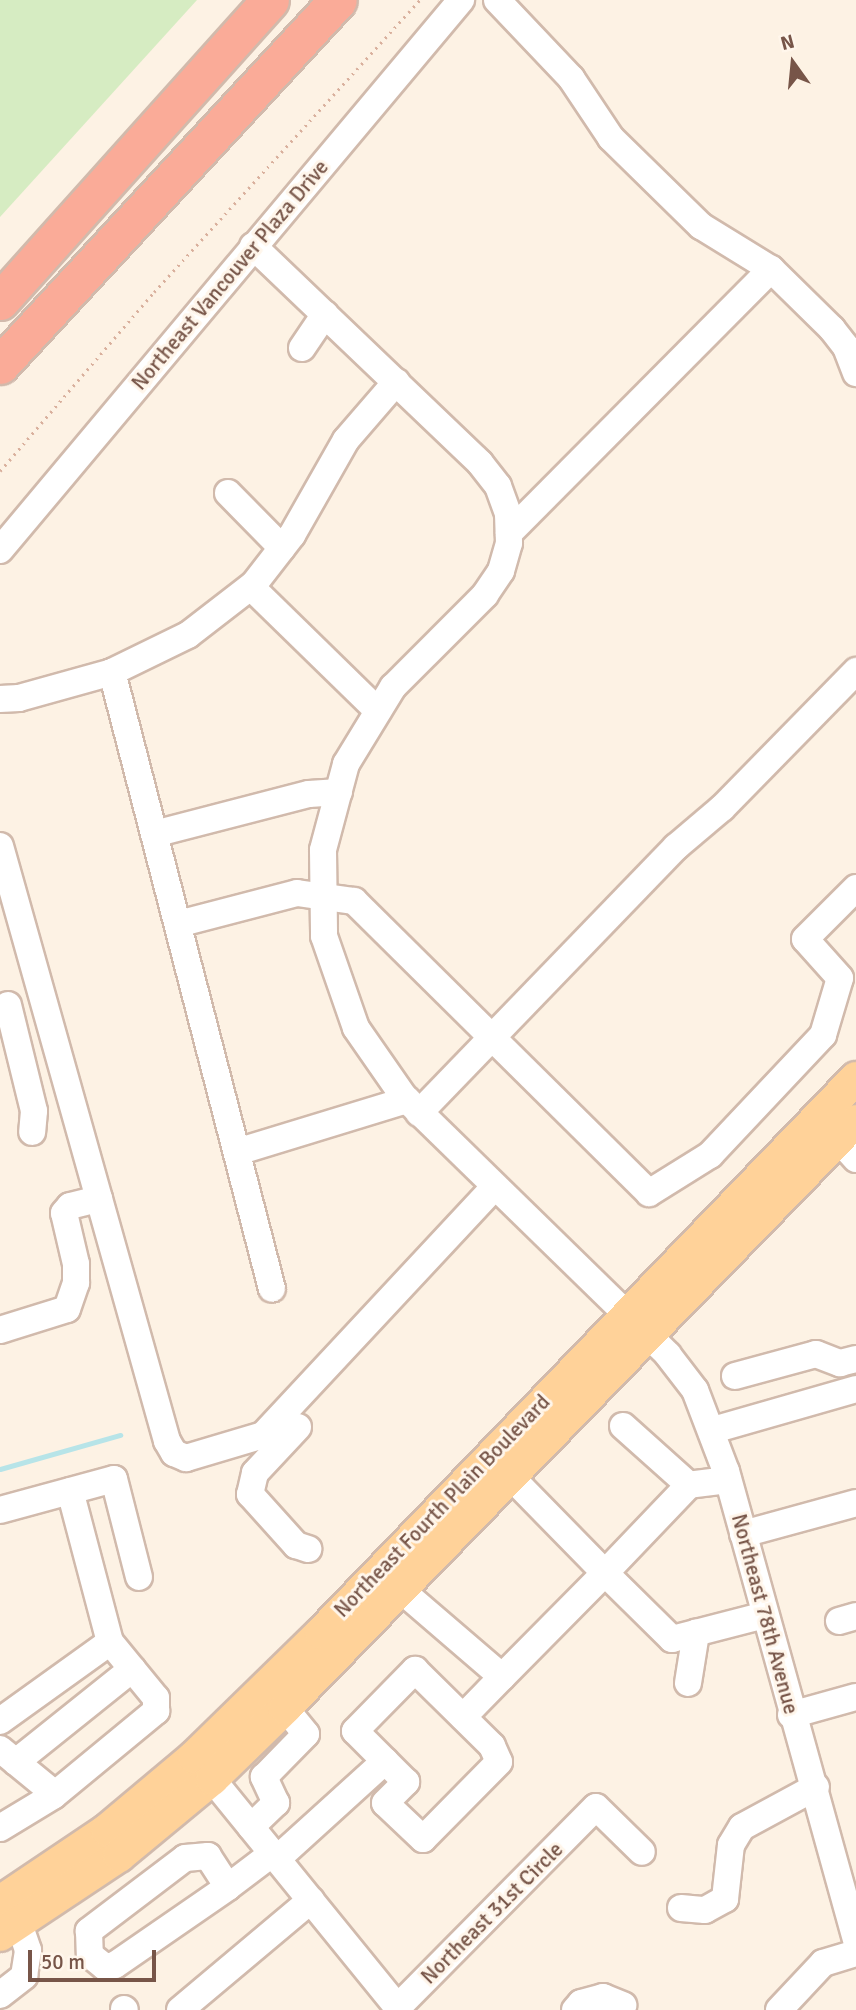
<!DOCTYPE html>
<html>
<head>
<meta charset="utf-8">
<style>
	body { margin:0 }
	#map { position:relative; width:856px; height:2010px; overflow:hidden; background:#fdf2e4; font-family:Signika,sans-serif }
	div>[style] { position:absolute }
	[style*='--x'] { left:calc(var(--x)*1px); top:calc(var(--y)*1px); width:calc(var(--w)*1px); rotate:calc(var(--a)*1deg) }
	.green>* { inset:0; background:#d6ecc2 }
	.stream>* { height:5px; margin:-2.5px; padding:0 2.5px; transform-origin:2.5px; border-radius:2.5px; background:#b7e4e8 }
	.path>* { height:2.5px; margin-top:-1.25px; transform-origin:0; background:repeating-linear-gradient(90deg,#d9b09d 0 2px,transparent 0 7px) }
	.roads { filter:drop-shadow(2px 0 #d1baac) drop-shadow(-2px 0 #d1baac) drop-shadow(0 2px #d1baac) drop-shadow(0 -2px #d1baac) }
	.minor>* { height:26px; margin:-13px; padding:0 13px; transform-origin:13px; border-radius:13px; background:#fff }
	.major>* { height:32px; margin:-16px; padding:0 16px; transform-origin:16px; border-radius:16px; background:#ffd299 }
	.highway>* { height:37px; margin:-18.5px; padding:0 18.5px; transform-origin:18.5px; border-radius:18.5px; background:#faab98 }
	span { translate:-50% -50%; white-space:nowrap; text-align:center; line-height:1.15; -webkit-text-stroke:6px #fff6eb; paint-order:stroke }
	.street-label { font-size:21px; color:#775548 }
	.north { position:absolute; left:758px; top:28px; width:70px; height:70px; -webkit-text-stroke:5px #fff6eb; paint-order:stroke; rotate:345deg; font-size:19px; font-weight:700; line-height:28px; text-align:center; color:#775548 }
	.north::after { content:''; display:block; margin:auto; width:24px; height:32px; background:#775548; clip-path:polygon(50% 0,100% 100%,50% 72%,0 100%) }
	.scale { position:absolute; left:28px; top:1950px; width:128px; height:32px; box-sizing:border-box; border:4px solid #775548; border-top:0; padding-left:9px; font-size:21px; line-height:24px; white-space:nowrap; color:#775548; -webkit-text-stroke:5px #fff6eb; paint-order:stroke }
</style>
</head>
<body>
<div id="map">
	<div class="green">
		<i style="clip-path:polygon(0 0,197px 0,0 217px)"></i>
	</div>
	<div class="stream">
		<i style="--x:0;--y:1469;--w:125;--a:-15.8"></i>
	</div>
	<div class="path">
		<i style="--x:0;--y:471;--w:236;--a:-49.3"></i>
		<i style="--x:154;--y:292;--w:395;--a:-47.7"></i>
	</div>
	<div class="roads">
		<div class="minor">
			<i style="--x:497;--y:0;--w:108;--a:46.5"></i>
			<i style="--x:571;--y:78;--w:72;--a:56.3"></i>
			<i style="--x:611;--y:138;--w:126;--a:44.4"></i>
			<i style="--x:701;--y:226;--w:82;--a:31.6"></i>
			<i style="--x:771;--y:269;--w:86;--a:44.5"></i>
			<i style="--x:832;--y:329;--w:23;--a:52"></i>
			<i style="--x:846;--y:347;--w:28;--a:69"></i>
			<i style="--x:253;--y:246;--w:314;--a:43.7"></i>
			<i style="--x:480;--y:463;--w:29;--a:52"></i>
			<i style="--x:498;--y:486;--w:30;--a:70"></i>
			<i style="--x:508;--y:514;--w:29;--a:88"></i>
			<i style="--x:509;--y:543;--w:29;--a:106"></i>
			<i style="--x:501;--y:571;--w:29;--a:124"></i>
			<i style="--x:485;--y:595;--w:130;--a:135"></i>
			<i style="--x:393;--y:687;--w:90;--a:121.4"></i>
			<i style="--x:346;--y:764;--w:89;--a:105"></i>
			<i style="--x:323;--y:850;--w:86;--a:89.3"></i>
			<i style="--x:324;--y:936;--w:97;--a:70.8"></i>
			<i style="--x:356;--y:1028;--w:84;--a:55.2"></i>
			<i style="--x:404;--y:1097;--w:369;--a:44.3"></i>
			<i style="--x:668;--y:1355;--w:44;--a:52.4"></i>
			<i style="--x:695;--y:1390;--w:87;--a:69.1"></i>
			<i style="--x:726;--y:1471;--w:486;--a:74.5"></i>
			<i style="--x:302;--y:348;--w:41;--a:-55.9"></i>
			<i style="--x:228;--y:493;--w:77;--a:45.5"></i>
			<i style="--x:509;--y:533;--w:372;--a:-45.2"></i>
			<i style="--x:0;--y:550;--w:718;--a:-50.03"></i>
			<i style="--x:251;--y:587;--w:177;--a:44.3"></i>
			<i style="--x:112;--y:672;--w:637;--a:75.46"></i>
			<i style="--x:0;--y:699;--w:19;--a:-3"></i>
			<i style="--x:19;--y:698;--w:97;--a:-15.6"></i>
			<i style="--x:112;--y:672;--w:85;--a:-26"></i>
			<i style="--x:188;--y:635;--w:83;--a:-37.7"></i>
			<i style="--x:254;--y:584;--w:62;--a:-52.2"></i>
			<i style="--x:292;--y:535;--w:109;--a:-60.4"></i>
			<i style="--x:346;--y:440;--w:77;--a:-49.2"></i>
			<i style="--x:154;--y:834;--w:160;--a:-14.5"></i>
			<i style="--x:309;--y:794;--w:30;--a:-4"></i>
			<i style="--x:0;--y:846;--w:618;--a:74.32"></i>
			<i style="--x:167;--y:1441;--w:14;--a:60"></i>
			<i style="--x:174;--y:1453;--w:13;--a:23"></i>
			<i style="--x:186;--y:1458;--w:80;--a:-16.6"></i>
			<i style="--x:263;--y:1435;--w:339;--a:-47"></i>
			<i style="--x:178;--y:924;--w:123;--a:-14.6"></i>
			<i style="--x:297;--y:893;--w:58;--a:8"></i>
			<i style="--x:354;--y:901;--w:415;--a:44.7"></i>
			<i style="--x:649;--y:1193;--w:72;--a:-31.9"></i>
			<i style="--x:710;--y:1155;--w:165;--a:-46.7"></i>
			<i style="--x:823;--y:1035;--w:59;--a:-73.4"></i>
			<i style="--x:840;--y:978;--w:52;--a:-131.9"></i>
			<i style="--x:805;--y:939;--w:72;--a:-45"></i>
			<i style="--x:8;--y:1005;--w:109;--a:76.2"></i>
			<i style="--x:34;--y:1111;--w:21;--a:95"></i>
			<i style="--x:419;--y:1113;--w:370;--a:-46"></i>
			<i style="--x:676;--y:847;--w:60;--a:-40.3"></i>
			<i style="--x:722;--y:808;--w:192;--a:-45.6"></i>
			<i style="--x:838;--y:1139;--w:27;--a:48"></i>
			<i style="--x:237;--y:1152;--w:178;--a:-17"></i>
			<i style="--x:0;--y:1330;--w:70;--a:-17.4"></i>
			<i style="--x:67;--y:1309;--w:28;--a:-71"></i>
			<i style="--x:76;--y:1283;--w:19;--a:-90"></i>
			<i style="--x:76;--y:1264;--w:52;--a:-103.2"></i>
			<i style="--x:64;--y:1213;--w:9;--a:-49"></i>
			<i style="--x:70;--y:1206;--w:30;--a:-14"></i>
			<i style="--x:735;--y:1376;--w:84;--a:-15.2"></i>
			<i style="--x:816;--y:1354;--w:26;--a:21"></i>
			<i style="--x:840;--y:1363;--w:16;--a:-14"></i>
			<i style="--x:623;--y:1426;--w:89;--a:41.8"></i>
			<i style="--x:298;--y:1427;--w:63;--a:133.1"></i>
			<i style="--x:255;--y:1473;--w:22;--a:103"></i>
			<i style="--x:250;--y:1494;--w:69;--a:48"></i>
			<i style="--x:296;--y:1545;--w:13;--a:18"></i>
			<i style="--x:713;--y:1430;--w:149;--a:-16"></i>
			<i style="--x:728;--y:1480;--w:39;--a:173"></i>
			<i style="--x:689;--y:1485;--w:122;--a:133.7"></i>
			<i style="--x:605;--y:1573;--w:94;--a:44.6"></i>
			<i style="--x:672;--y:1639;--w:96;--a:-14.5"></i>
			<i style="--x:0;--y:1510;--w:118;--a:-15.2"></i>
			<i style="--x:114;--y:1479;--w:101;--a:75.7"></i>
			<i style="--x:743;--y:1534;--w:117;--a:-15.3"></i>
			<i style="--x:401;--y:1590;--w:133;--a:40.7"></i>
			<i style="--x:502;--y:1677;--w:146;--a:-45.3"></i>
			<i style="--x:605;--y:1573;--w:134;--a:-134.4"></i>
			<i style="--x:839;--y:1621;--w:18;--a:-16"></i>
			<i style="--x:415;--y:1670;--w:108;--a:44.6"></i>
			<i style="--x:492;--y:1746;--w:17;--a:66"></i>
			<i style="--x:499;--y:1762;--w:108;--a:134.6"></i>
			<i style="--x:423;--y:1839;--w:52;--a:-136.5"></i>
			<i style="--x:385;--y:1803;--w:30;--a:-45"></i>
			<i style="--x:406;--y:1782;--w:72;--a:-135"></i>
			<i style="--x:355;--y:1731;--w:86;--a:-45.5"></i>
			<i style="--x:688;--y:1683;--w:51;--a:-80.9"></i>
			<i style="--x:791;--y:1715;--w:67;--a:-15.5"></i>
			<i style="--x:463;--y:1717;--w:56;--a:-45.7"></i>
			<i style="--x:0;--y:1721;--w:135;--a:-35.7"></i>
			<i style="--x:110;--y:1642;--w:156;--a:-104.8"></i>
			<i style="--x:0;--y:1749;--w:71;--a:39.3"></i>
			<i style="--x:16;--y:1762;--w:149;--a:-38.7"></i>
			<i style="--x:212;--y:1779;--w:298;--a:50.9"></i>
			<i style="--x:251;--y:1827;--w:35;--a:-44"></i>
			<i style="--x:276;--y:1803;--w:29;--a:-115"></i>
			<i style="--x:264;--y:1777;--w:60;--a:-45.7"></i>
			<i style="--x:306;--y:1734;--w:33;--a:-129"></i>
			<i style="--x:0;--y:1828;--w:62;--a:-31.1"></i>
			<i style="--x:53;--y:1796;--w:134;--a:-39.5"></i>
			<i style="--x:156;--y:1711;--w:13;--a:-90"></i>
			<i style="--x:156;--y:1698;--w:72;--a:-129.4"></i>
			<i style="--x:277;--y:1859;--w:146;--a:-42.2"></i>
			<i style="--x:228;--y:1887;--w:37;--a:-123"></i>
			<i style="--x:208;--y:1856;--w:23;--a:175"></i>
			<i style="--x:185;--y:1858;--w:121;--a:142.8"></i>
			<i style="--x:89;--y:1931;--w:24;--a:88"></i>
			<i style="--x:90;--y:1955;--w:19;--a:39"></i>
			<i style="--x:105;--y:1967;--w:10;--a:-11"></i>
			<i style="--x:115;--y:1965;--w:137;--a:-34.6"></i>
			<i style="--x:228;--y:1887;--w:56;--a:-37.1"></i>
			<i style="--x:681;--y:1908;--w:24;--a:5"></i>
			<i style="--x:705;--y:1910;--w:23;--a:-29"></i>
			<i style="--x:725;--y:1899;--w:54;--a:-83.7"></i>
			<i style="--x:731;--y:1845;--w:21;--a:-59"></i>
			<i style="--x:742;--y:1827;--w:84;--a:-28.4"></i>
			<i style="--x:0;--y:1995;--w:31;--a:-38"></i>
			<i style="--x:24;--y:1976;--w:26;--a:-81"></i>
			<i style="--x:28;--y:1950;--w:28;--a:-109"></i>
			<i style="--x:398;--y:2007;--w:281;--a:-45.3"></i>
			<i style="--x:596;--y:1807;--w:64;--a:44.4"></i>
			<i style="--x:124;--y:2009;--w:1;--a:45"></i>
			<i style="--x:180;--y:2010;--w:171;--a:-40"></i>
			<i style="--x:575;--y:2010;--w:9;--a:-49"></i>
			<i style="--x:581;--y:2003;--w:23;--a:-15"></i>
			<i style="--x:603;--y:1997;--w:22;--a:22"></i>
			<i style="--x:779;--y:2010;--w:64;--a:-46.9"></i>
			<i style="--x:823;--y:1963;--w:34;--a:-17"></i>
		</div>
		<div class="major">
			<i style="--x:0;--y:1902;--w:129;--a:-33.9"></i>
			<i style="--x:107;--y:1830;--w:114;--a:-40"></i>
			<i style="--x:194;--y:1757;--w:177;--a:-44.3"></i>
			<i style="--x:321;--y:1633;--w:771;--a:-46.05"></i>
			<i style="--x:0;--y:1935;--w:143;--a:-33.6"></i>
			<i style="--x:119;--y:1856;--w:121;--a:-39.6"></i>
			<i style="--x:212;--y:1779;--w:102;--a:-44.2"></i>
			<i style="--x:285;--y:1708;--w:819;--a:-45.79"></i>
		</div>
		<div class="highway">
			<i style="--x:0;--y:301;--w:404;--a:-48.1"></i>
			<i style="--x:0;--y:365;--w:497;--a:-47.2"></i>
		</div>
	</div>
	<div class="street-label">
		<span style="left:230px;top:275px;rotate:-50deg">Northeast Vancouver Plaza Drive</span>
		<span style="left:442px;top:1506px;rotate:-46deg">Northeast Fourth Plain Boulevard</span>
		<span style="left:765px;top:1614px;rotate:75deg">Northeast 78th Avenue</span>
		<span style="left:492px;top:1913px;rotate:-45deg">Northeast 31st Circle</span>
	</div>
	<div class="north">N</div>
	<div class="scale">50 m</div>
</div>
</body>
</html>
